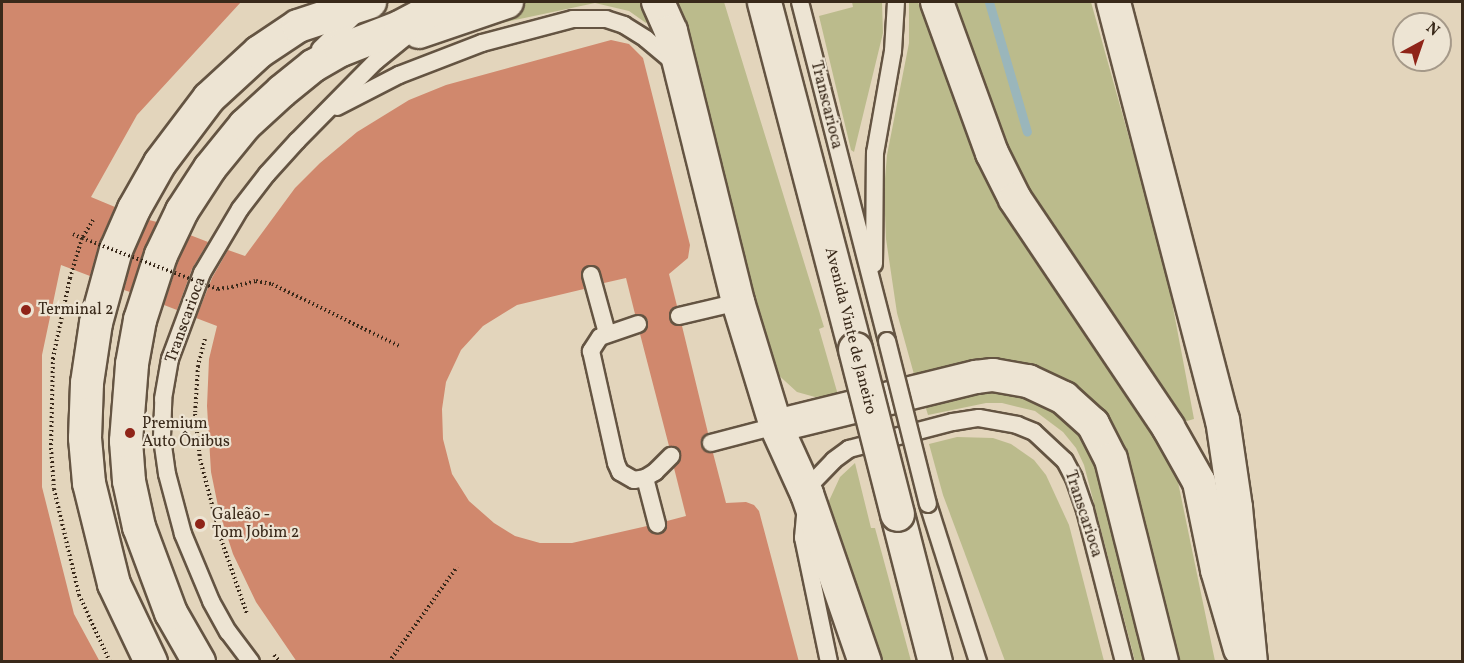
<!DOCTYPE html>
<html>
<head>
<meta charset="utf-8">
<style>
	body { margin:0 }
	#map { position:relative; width:1464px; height:663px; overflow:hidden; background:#e3d5bc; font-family:Vollkorn,serif }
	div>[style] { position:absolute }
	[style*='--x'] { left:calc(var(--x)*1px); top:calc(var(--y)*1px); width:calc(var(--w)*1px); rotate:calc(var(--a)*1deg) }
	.green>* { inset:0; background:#bbbb8c }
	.stream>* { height:9px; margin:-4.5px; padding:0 4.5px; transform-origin:4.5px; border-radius:4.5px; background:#9ab6bb }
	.building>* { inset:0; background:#d0886d }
	.path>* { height:4px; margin-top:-2px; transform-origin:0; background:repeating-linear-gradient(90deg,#39291a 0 1.5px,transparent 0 4.5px) }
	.roads { filter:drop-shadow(2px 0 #645442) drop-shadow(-2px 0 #645442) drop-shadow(0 2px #645442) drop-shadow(0 -2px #645442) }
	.service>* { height:16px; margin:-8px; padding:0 8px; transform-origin:8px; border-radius:8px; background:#ede4d3 }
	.minor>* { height:32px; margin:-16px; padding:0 16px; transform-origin:16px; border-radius:16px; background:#ede4d3 }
	.tertiary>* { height:33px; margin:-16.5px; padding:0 16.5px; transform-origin:16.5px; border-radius:16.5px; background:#ede4d3 }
	.path-bridge>* { height:4px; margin-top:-2px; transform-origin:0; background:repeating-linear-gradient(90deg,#39291a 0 1.5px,transparent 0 4.5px) }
	.bridges { filter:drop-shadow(2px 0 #645442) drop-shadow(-2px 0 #645442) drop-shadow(0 2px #645442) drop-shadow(0 -2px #645442) }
	.service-bridge>* { height:16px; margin:-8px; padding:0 8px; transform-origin:8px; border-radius:8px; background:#ede4d3 }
	.tertiary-bridge>* { height:33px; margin:-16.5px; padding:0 16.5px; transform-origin:16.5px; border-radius:16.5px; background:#ede4d3 }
	.dots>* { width:16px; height:16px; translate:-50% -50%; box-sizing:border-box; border:3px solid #ede4d3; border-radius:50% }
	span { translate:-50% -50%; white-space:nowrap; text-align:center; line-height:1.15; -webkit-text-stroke:4.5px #ede4d3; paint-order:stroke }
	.street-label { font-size:16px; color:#39291a }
	.poi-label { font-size:16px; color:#39291a }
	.left { translate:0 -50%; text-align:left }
	.frame { position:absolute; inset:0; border:3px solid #39291a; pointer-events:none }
	.north { position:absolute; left:1392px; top:12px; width:60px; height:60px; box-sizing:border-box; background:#ede4d3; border:2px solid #a59989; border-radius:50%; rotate:40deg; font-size:16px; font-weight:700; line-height:24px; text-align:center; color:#39291a }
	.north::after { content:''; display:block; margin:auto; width:21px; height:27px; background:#8f2418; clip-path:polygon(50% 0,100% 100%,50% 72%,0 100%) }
</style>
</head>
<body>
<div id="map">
	<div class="green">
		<i style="clip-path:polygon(521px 2px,640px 2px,649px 20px,646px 23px,629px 11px,595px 3px,492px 25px,439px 41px)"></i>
		<i style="clip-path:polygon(674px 2px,724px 2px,824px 327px,819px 329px,838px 395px,815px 397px,797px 392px,774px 371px,687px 34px)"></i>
		<i style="clip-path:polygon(852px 2px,882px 2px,883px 33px,854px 152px,851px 150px,819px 16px,853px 7px)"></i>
		<i style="clip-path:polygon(909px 2px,918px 2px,986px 181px,1010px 223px,1155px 432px,1169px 458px,1178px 482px,1215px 661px,1170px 661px,1084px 402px,915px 378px,897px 313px,886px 239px,884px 190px,887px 155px,909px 43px)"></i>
		<i style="clip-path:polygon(949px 2px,1091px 2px,1166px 270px,1194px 419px,1187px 421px,1180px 418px,1015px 176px)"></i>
		<i style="clip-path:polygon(982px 389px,1037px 398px,1072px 423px,1084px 438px,1095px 457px,1149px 661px,1135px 661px,1084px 465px,1076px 448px,1063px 432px,1035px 411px,1002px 403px,986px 403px,928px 415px,924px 402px)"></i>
		<i style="clip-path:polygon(957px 437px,993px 438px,1011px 444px,1034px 460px,1046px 475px,1069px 525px,1104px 661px,1005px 661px,943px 495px,929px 444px)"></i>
		<i style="clip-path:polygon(855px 463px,871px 528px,875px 528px,911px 661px,879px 661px,828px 503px,840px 477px)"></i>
	</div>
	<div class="stream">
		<i style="--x:989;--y:2;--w:135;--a:73.7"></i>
	</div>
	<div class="building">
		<i style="clip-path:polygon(2px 2px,241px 2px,137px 115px,91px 197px,115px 207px,99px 243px,90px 276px,61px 265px,42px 355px,42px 487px,74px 614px,100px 662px,2px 662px)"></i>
		<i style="clip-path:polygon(evenodd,611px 40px,629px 44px,643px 58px,690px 245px,688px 258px,669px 274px,677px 306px,671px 309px,669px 318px,672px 324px,682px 326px,708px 433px,701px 440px,701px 446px,708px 453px,713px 453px,726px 503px,746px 502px,754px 505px,759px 511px,799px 662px,297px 662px,256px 602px,233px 554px,219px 511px,211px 472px,207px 406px,209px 359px,217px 326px,196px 318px,212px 278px,228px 250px,245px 256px,295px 188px,320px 163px,357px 132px,409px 100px,446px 85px,611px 40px,588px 265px,599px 268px,604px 283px,626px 278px,635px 314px,641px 314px,648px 320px,646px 330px,640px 334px,669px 446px,678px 448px,681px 454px,681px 459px,674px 468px,686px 516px,667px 521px,665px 531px,659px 534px,650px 532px,647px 526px,572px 543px,540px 543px,515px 536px,494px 523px,469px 501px,452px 474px,443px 439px,442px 409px,446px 382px,461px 350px,483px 326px,517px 305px,584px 289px,581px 273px,588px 265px)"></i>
		<i style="clip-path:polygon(149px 220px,157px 222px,144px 249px,130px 292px,124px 290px,133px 256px)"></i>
		<i style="clip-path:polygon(190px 235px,208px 242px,192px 269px,177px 310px,164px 305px,178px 262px)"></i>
	</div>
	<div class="path">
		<i style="--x:93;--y:220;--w:21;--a:121"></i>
		<i style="--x:82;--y:238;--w:42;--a:106.7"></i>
		<i style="--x:70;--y:278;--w:82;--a:102"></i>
		<i style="--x:53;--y:358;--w:90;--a:91.3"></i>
		<i style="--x:51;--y:448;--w:41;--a:85.8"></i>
		<i style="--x:54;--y:489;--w:109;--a:76.7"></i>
		<i style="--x:79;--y:595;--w:74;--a:65.2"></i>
		<i style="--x:73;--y:234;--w:10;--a:24"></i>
		<i style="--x:232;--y:287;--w:25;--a:-14"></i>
		<i style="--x:256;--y:281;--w:16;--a:11"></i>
		<i style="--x:272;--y:284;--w:141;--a:26"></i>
		<i style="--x:205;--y:339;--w:28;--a:105"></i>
		<i style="--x:198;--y:366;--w:48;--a:93.6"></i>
		<i style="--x:195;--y:414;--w:45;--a:83.7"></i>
		<i style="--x:200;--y:459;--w:83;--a:75.3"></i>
		<i style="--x:221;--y:539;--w:79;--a:70.9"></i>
		<i style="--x:274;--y:655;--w:9;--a:49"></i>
		<i style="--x:389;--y:662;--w:117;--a:-54.4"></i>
	</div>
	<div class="roads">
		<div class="service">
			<i style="--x:800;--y:2;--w:350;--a:75.6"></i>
			<i style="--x:320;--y:49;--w:53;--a:-44.2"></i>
			<i style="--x:337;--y:107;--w:70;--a:-27.3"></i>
			<i style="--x:399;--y:75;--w:89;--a:-21.1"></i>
			<i style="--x:482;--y:43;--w:94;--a:-14.8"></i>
			<i style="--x:573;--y:19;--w:33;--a:0"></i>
			<i style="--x:606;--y:19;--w:19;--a:18"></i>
			<i style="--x:624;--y:25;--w:26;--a:32"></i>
			<i style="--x:646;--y:39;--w:39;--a:40"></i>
			<i style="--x:874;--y:264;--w:111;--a:-89.5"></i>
			<i style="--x:875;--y:153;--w:104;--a:-80"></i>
			<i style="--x:893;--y:51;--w:49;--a:-86.5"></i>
			<i style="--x:591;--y:275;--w:60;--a:74.6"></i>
			<i style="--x:679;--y:316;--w:61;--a:-13.3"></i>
			<i style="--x:638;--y:324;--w:40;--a:161.1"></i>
			<i style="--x:600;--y:337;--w:17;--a:123"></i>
			<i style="--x:591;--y:351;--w:115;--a:77.4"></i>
			<i style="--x:616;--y:463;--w:10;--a:66"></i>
			<i style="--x:620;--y:472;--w:16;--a:30"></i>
			<i style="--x:634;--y:480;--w:11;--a:-10"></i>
			<i style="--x:645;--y:478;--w:12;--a:-31"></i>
			<i style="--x:655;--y:472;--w:23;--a:-45"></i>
			<i style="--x:711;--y:443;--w:67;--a:-14.7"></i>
			<i style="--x:645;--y:478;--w:48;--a:75.4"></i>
			<i style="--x:928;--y:504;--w:166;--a:72.4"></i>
			<i style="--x:251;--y:662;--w:38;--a:-127"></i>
			<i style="--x:228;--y:632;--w:35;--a:-119"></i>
			<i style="--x:211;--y:601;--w:73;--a:-112.7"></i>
			<i style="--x:183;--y:534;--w:62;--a:-104.9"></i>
			<i style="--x:167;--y:474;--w:37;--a:-98"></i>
			<i style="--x:162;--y:437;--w:38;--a:-88"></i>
			<i style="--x:163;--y:399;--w:41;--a:-80.1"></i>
			<i style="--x:170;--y:359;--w:92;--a:-69.6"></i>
			<i style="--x:202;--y:273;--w:74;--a:-59.3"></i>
			<i style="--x:240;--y:209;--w:44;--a:-52.4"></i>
			<i style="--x:267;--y:174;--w:45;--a:-47.7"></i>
			<i style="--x:297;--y:141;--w:112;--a:-45.4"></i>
			<i style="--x:376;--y:61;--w:40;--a:-39"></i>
			<i style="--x:829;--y:662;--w:127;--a:-101.8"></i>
			<i style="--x:803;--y:538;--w:44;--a:-84.8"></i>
			<i style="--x:807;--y:494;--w:13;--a:-63"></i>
			<i style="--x:813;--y:482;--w:30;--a:-46"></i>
			<i style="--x:834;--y:460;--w:19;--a:-36"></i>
			<i style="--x:849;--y:449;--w:107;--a:-14.6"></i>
			<i style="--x:953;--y:422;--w:26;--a:-9"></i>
			<i style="--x:979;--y:418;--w:39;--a:10"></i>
			<i style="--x:1017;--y:425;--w:18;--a:22"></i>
			<i style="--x:1034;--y:432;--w:42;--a:43.1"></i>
			<i style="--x:1065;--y:461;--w:19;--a:62"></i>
			<i style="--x:1074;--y:478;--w:34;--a:71"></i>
			<i style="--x:1085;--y:510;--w:157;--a:75.6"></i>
		</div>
		<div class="minor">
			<i style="--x:658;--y:2;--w:32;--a:66"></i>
			<i style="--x:671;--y:31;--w:279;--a:76.1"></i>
			<i style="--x:738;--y:302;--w:130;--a:73"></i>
			<i style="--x:776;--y:426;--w:75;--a:65.5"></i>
			<i style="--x:807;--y:494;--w:178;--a:71"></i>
			<i style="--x:937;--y:2;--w:161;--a:70"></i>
			<i style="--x:992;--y:153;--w:51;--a:63.4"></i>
			<i style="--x:1015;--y:199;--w:275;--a:56.1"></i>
			<i style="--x:1168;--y:427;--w:63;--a:60.6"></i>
			<i style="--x:1199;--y:482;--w:90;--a:78.4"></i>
			<i style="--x:1217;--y:570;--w:82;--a:73.8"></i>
			<i style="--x:419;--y:32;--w:93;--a:-18.8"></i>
			<i style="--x:776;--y:426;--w:206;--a:-13.8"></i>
			<i style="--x:976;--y:377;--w:17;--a:-7"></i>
			<i style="--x:993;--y:375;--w:36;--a:10"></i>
			<i style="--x:1028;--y:381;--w:40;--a:25"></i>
			<i style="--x:1064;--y:398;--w:39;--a:42"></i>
			<i style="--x:1093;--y:424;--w:39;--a:63"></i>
			<i style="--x:1111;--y:459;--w:209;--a:75.9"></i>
			<i style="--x:151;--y:662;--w:86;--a:-115.4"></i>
			<i style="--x:114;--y:584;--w:104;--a:-103.9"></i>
			<i style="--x:89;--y:483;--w:45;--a:-95.1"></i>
			<i style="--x:85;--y:438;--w:55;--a:-87.9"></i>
			<i style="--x:87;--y:383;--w:61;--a:-81.5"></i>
			<i style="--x:96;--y:323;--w:76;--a:-74.7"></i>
			<i style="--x:116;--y:250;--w:45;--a:-66.3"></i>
			<i style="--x:134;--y:209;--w:53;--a:-60.5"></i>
			<i style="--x:160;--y:163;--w:81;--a:-53"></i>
			<i style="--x:209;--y:98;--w:68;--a:-42.6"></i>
			<i style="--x:259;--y:52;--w:47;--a:-33.7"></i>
			<i style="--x:298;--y:26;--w:76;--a:-18.4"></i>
			<i style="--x:199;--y:662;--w:56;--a:-119.7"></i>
			<i style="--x:171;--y:613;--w:92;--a:-110.4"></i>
			<i style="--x:139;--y:527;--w:47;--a:-102.3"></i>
			<i style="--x:129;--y:481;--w:40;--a:-94.3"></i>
			<i style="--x:126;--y:441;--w:77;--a:-85.5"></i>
			<i style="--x:132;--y:364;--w:45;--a:-79.7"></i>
			<i style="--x:140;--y:320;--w:68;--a:-72.1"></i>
			<i style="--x:161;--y:255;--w:49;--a:-64.5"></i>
			<i style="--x:182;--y:211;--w:51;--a:-56.9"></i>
			<i style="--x:210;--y:168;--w:55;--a:-50.9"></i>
			<i style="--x:245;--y:125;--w:50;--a:-42.6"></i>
			<i style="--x:282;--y:91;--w:40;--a:-39"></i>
			<i style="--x:313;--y:66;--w:32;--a:-30"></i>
			<i style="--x:341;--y:50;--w:63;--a:-21.3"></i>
			<i style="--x:400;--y:27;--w:53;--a:-28"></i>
		</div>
		<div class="tertiary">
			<i style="--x:764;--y:2;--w:359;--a:75.3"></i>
			<i style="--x:1113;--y:2;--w:431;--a:75.4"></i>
			<i style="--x:1222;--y:419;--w:89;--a:81.6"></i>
			<i style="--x:1235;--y:507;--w:156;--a:84.5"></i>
			<i style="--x:897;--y:514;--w:153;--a:75.6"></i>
		</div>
	</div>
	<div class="path-bridge">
		<i style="--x:82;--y:238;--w:145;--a:20.6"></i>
		<i style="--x:218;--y:289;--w:14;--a:-8"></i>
	</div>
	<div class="bridges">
		<div class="service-bridge">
			<i style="--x:887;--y:341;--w:168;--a:75.9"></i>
		</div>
		<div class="tertiary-bridge">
			<i style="--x:855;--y:349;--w:170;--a:75.7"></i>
		</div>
	</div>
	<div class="dots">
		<i style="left:26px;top:310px;background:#8f2418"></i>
		<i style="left:130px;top:433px;background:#8f2418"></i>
		<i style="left:200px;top:524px;background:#8f2418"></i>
	</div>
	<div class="street-label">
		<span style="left:826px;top:105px;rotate:76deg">Transcarioca</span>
		<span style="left:186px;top:320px;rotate:-70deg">Transcarioca</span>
		<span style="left:850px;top:331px;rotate:76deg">Avenida Vinte de Janeiro</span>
		<span style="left:1083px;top:514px;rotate:72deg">Transcarioca</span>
	</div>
	<div class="poi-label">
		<span class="left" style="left:38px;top:310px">Terminal 2</span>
		<span class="left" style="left:142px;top:433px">Premium<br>Auto Ônibus</span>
		<span class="left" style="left:212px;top:524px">Galeão -<br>Tom Jobim 2</span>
	</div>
	<div class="frame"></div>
	<div class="north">N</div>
</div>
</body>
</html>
